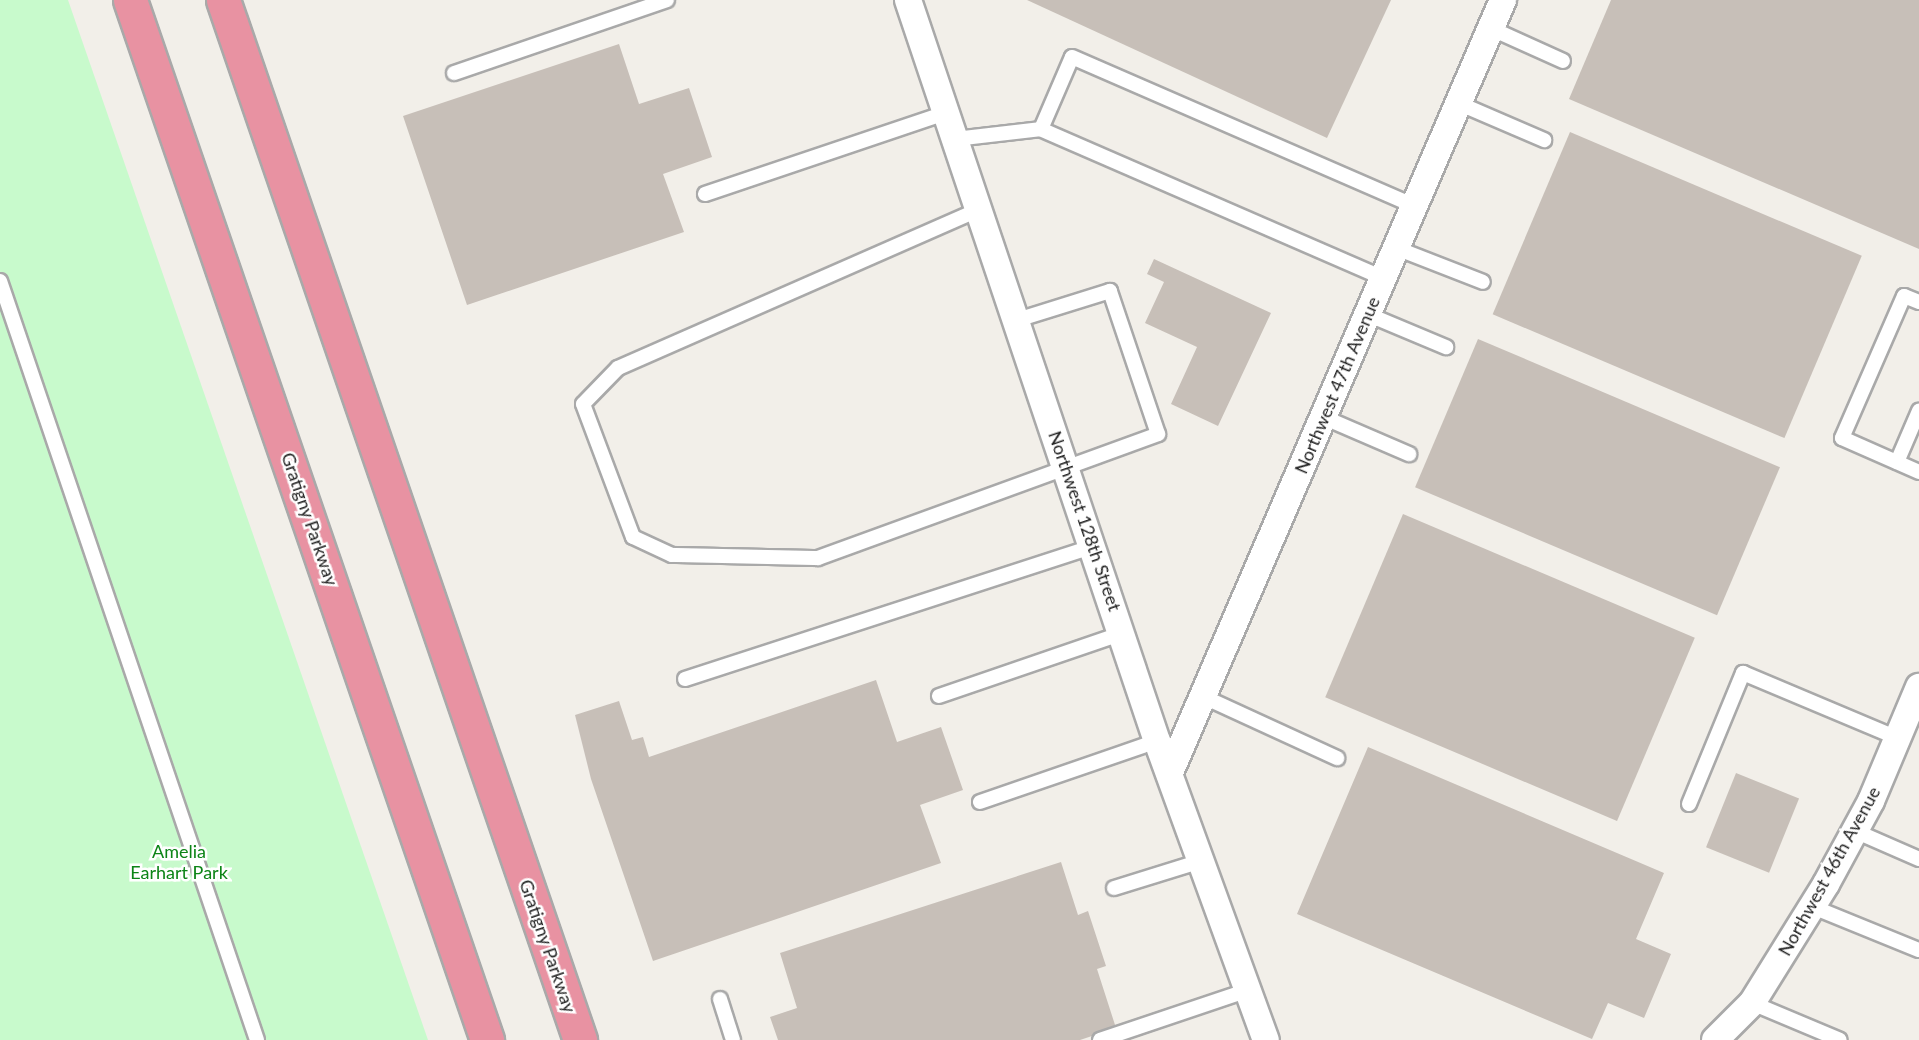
<!DOCTYPE html>
<html>
<head>
<meta charset="utf-8">
<style>
	body { margin:0 }
	#map { position:relative; width:1919px; height:1040px; overflow:hidden; background:#f2efe9; font-family:Lato,sans-serif }
	div>[style] { position:absolute }
	[style*='--x'] { left:calc(var(--x)*1px); top:calc(var(--y)*1px); width:calc(var(--w)*1px); rotate:calc(var(--a)*1deg) }
	.park>* { inset:0; background:#c8facc }
	.building>* { inset:0; background:#c7bfb8; transform-origin:0 0 }
	.roads { filter:drop-shadow(2px 0 #a9a9a9) drop-shadow(-2px 0 #a9a9a9) drop-shadow(0 2px #a9a9a9) drop-shadow(0 -2px #a9a9a9) }
	.lane>* { height:14px; margin:-7px; padding:0 7px; transform-origin:7px; border-radius:7px; background:#fff }
	.street>* { height:26px; margin:-13px; padding:0 13px; transform-origin:13px; border-radius:13px; background:#fff }
	.highway>* { height:33px; margin:-16.5px; padding:0 16.5px; transform-origin:16.5px; border-radius:16.5px; background:#e892a2 }
	span { translate:-50% -50%; white-space:nowrap; text-align:center; line-height:1.15; -webkit-text-stroke:5px #fff; paint-order:stroke }
	.street-label { font-size:18px; color:#222 }
	.park-label { font-size:18px; color:#0c8416 }
</style>
</head>
<body>
<div id="map">
	<div class="park">
		<i style="clip-path:polygon(0 0,68px 0,428px 1040px,0 1040px)"></i>
	</div>
	<div class="building">
		<i style="clip-path:polygon(1027px 0,1391px 0,1327px 138px)"></i>
		<i style="clip-path:polygon(1611px 0,1919px 0,1919px 249px,1569px 99px)"></i>
		<i style="clip-path:polygon(619px 44px,639px 104px,689px 88px,712px 157px,663px 174px,684px 232px,467px 305px,403px 116px)"></i>
		<i style="left:1570px;top:132px;width:317px;height:198px;rotate:23deg"></i>
		<i style="clip-path:polygon(1154px 259px,1271px 313px,1218px 426px,1171px 404px,1197px 347px,1145px 323px,1164px 282px,1147px 274px)"></i>
		<i style="left:1478px;top:339px;width:328px;height:161px;rotate:23deg"></i>
		<i style="left:1403px;top:514px;width:317px;height:199px;rotate:23deg"></i>
		<i style="clip-path:polygon(876px 680px,897px 742px,941px 727px,963px 790px,920px 805px,941px 863px,653px 961px,591px 779px,575px 715px,619px 701px,632px 740px,643px 737px,649px 757px)"></i>
		<i style="clip-path:polygon(1368px 747px,1664px 873px,1636px 939px,1671px 954px,1644px 1018px,1608px 1003px,1592px 1039px,1297px 914px)"></i>
		<i style="left:1736px;top:773px;width:68px;height:80px;rotate:22deg"></i>
		<i style="clip-path:polygon(1061px 862px,1078px 915px,1088px 911px,1106px 966px,1097px 969px,1116px 1028px,1080px 1040px,778px 1040px,770px 1017px,797px 1008px,780px 953px)"></i>
	</div>
	<div class="roads">
		<div class="lane">
			<i style="--x:1490;--y:28;--w:80;--a:24.3"></i>
			<i style="--x:454;--y:73;--w:225;--a:-18.9"></i>
			<i style="--x:1458;--y:103;--w:94;--a:23.3"></i>
			<i style="--x:955;--y:139;--w:87;--a:-6.6"></i>
			<i style="--x:705;--y:194;--w:254;--a:-18.6"></i>
			<i style="--x:978;--y:210;--w:393;--a:156.3"></i>
			<i style="--x:618;--y:368;--w:50;--a:134.2"></i>
			<i style="--x:583;--y:404;--w:142;--a:69.4"></i>
			<i style="--x:633;--y:537;--w:43;--a:24.8"></i>
			<i style="--x:672;--y:555;--w:146;--a:1.2"></i>
			<i style="--x:818;--y:558;--w:362;--a:-20"></i>
			<i style="--x:1158;--y:434;--w:151;--a:-108.6"></i>
			<i style="--x:1110;--y:291;--w:97;--a:162.7"></i>
			<i style="--x:1396;--y:248;--w:93;--a:21.3"></i>
			<i style="--x:1383;--y:278;--w:373;--a:-156.5"></i>
			<i style="--x:1041;--y:129;--w:78;--a:-66.7"></i>
			<i style="--x:1072;--y:57;--w:373;--a:23.5"></i>
			<i style="--x:0;--y:281;--w:801;--a:71.29"></i>
			<i style="--x:1919;--y:302;--w:16;--a:-158"></i>
			<i style="--x:1904;--y:296;--w:155;--a:113.6"></i>
			<i style="--x:1842;--y:438;--w:84;--a:23.8"></i>
			<i style="--x:1367;--y:314;--w:86;--a:22.7"></i>
			<i style="--x:1323;--y:417;--w:94;--a:23.3"></i>
			<i style="--x:1897;--y:462;--w:56;--a:-66.7"></i>
			<i style="--x:685;--y:679;--w:430;--a:-18"></i>
			<i style="--x:939;--y:696;--w:194;--a:-18.9"></i>
			<i style="--x:1202;--y:696;--w:149;--a:24.7"></i>
			<i style="--x:980;--y:802;--w:187;--a:-19"></i>
			<i style="--x:1689;--y:804;--w:142;--a:-67.6"></i>
			<i style="--x:1743;--y:673;--w:168;--a:22.8"></i>
			<i style="--x:1855;--y:831;--w:70;--a:23.6"></i>
			<i style="--x:1114;--y:888;--w:91;--a:-17.2"></i>
			<i style="--x:1813;--y:907;--w:114;--a:22.1"></i>
			<i style="--x:720;--y:999;--w:43;--a:72.4"></i>
			<i style="--x:1752;--y:1003;--w:95;--a:22.8"></i>
			<i style="--x:1100;--y:1040;--w:154;--a:-18.6"></i>
		</div>
		<div class="street">
			<i style="--x:908;--y:0;--w:782;--a:71.43"></i>
			<i style="--x:1157;--y:741;--w:318;--a:70"></i>
			<i style="--x:1171;--y:770;--w:839;--a:-66.68"></i>
			<i style="--x:1715;--y:1040;--w:52;--a:-45"></i>
			<i style="--x:1752;--y:1003;--w:140;--a:-58.1"></i>
			<i style="--x:1826;--y:884;--w:94;--a:-61.5"></i>
			<i style="--x:1871;--y:801;--w:124;--a:-67.2"></i>
		</div>
		<div class="highway">
			<i style="--x:130;--y:0;--w:1100;--a:71.05"></i>
			<i style="--x:223;--y:0;--w:1100;--a:71.05"></i>
		</div>
	</div>
	<div class="street-label">
		<span style="left:1337px;top:385px;rotate:-67deg">Northwest 47th Avenue</span>
		<span style="left:310px;top:519px;rotate:71deg">Gratigny Parkway</span>
		<span style="left:1085px;top:521px;rotate:71deg">Northwest 128th Street</span>
		<span style="left:1829px;top:871px;rotate:-61deg">Northwest 46th Avenue</span>
		<span style="left:548px;top:946px;rotate:71deg">Gratigny Parkway</span>
	</div>
	<div class="park-label">
		<span style="left:179px;top:862px">Amelia<br>Earhart Park</span>
	</div>
</div>
</body>
</html>
